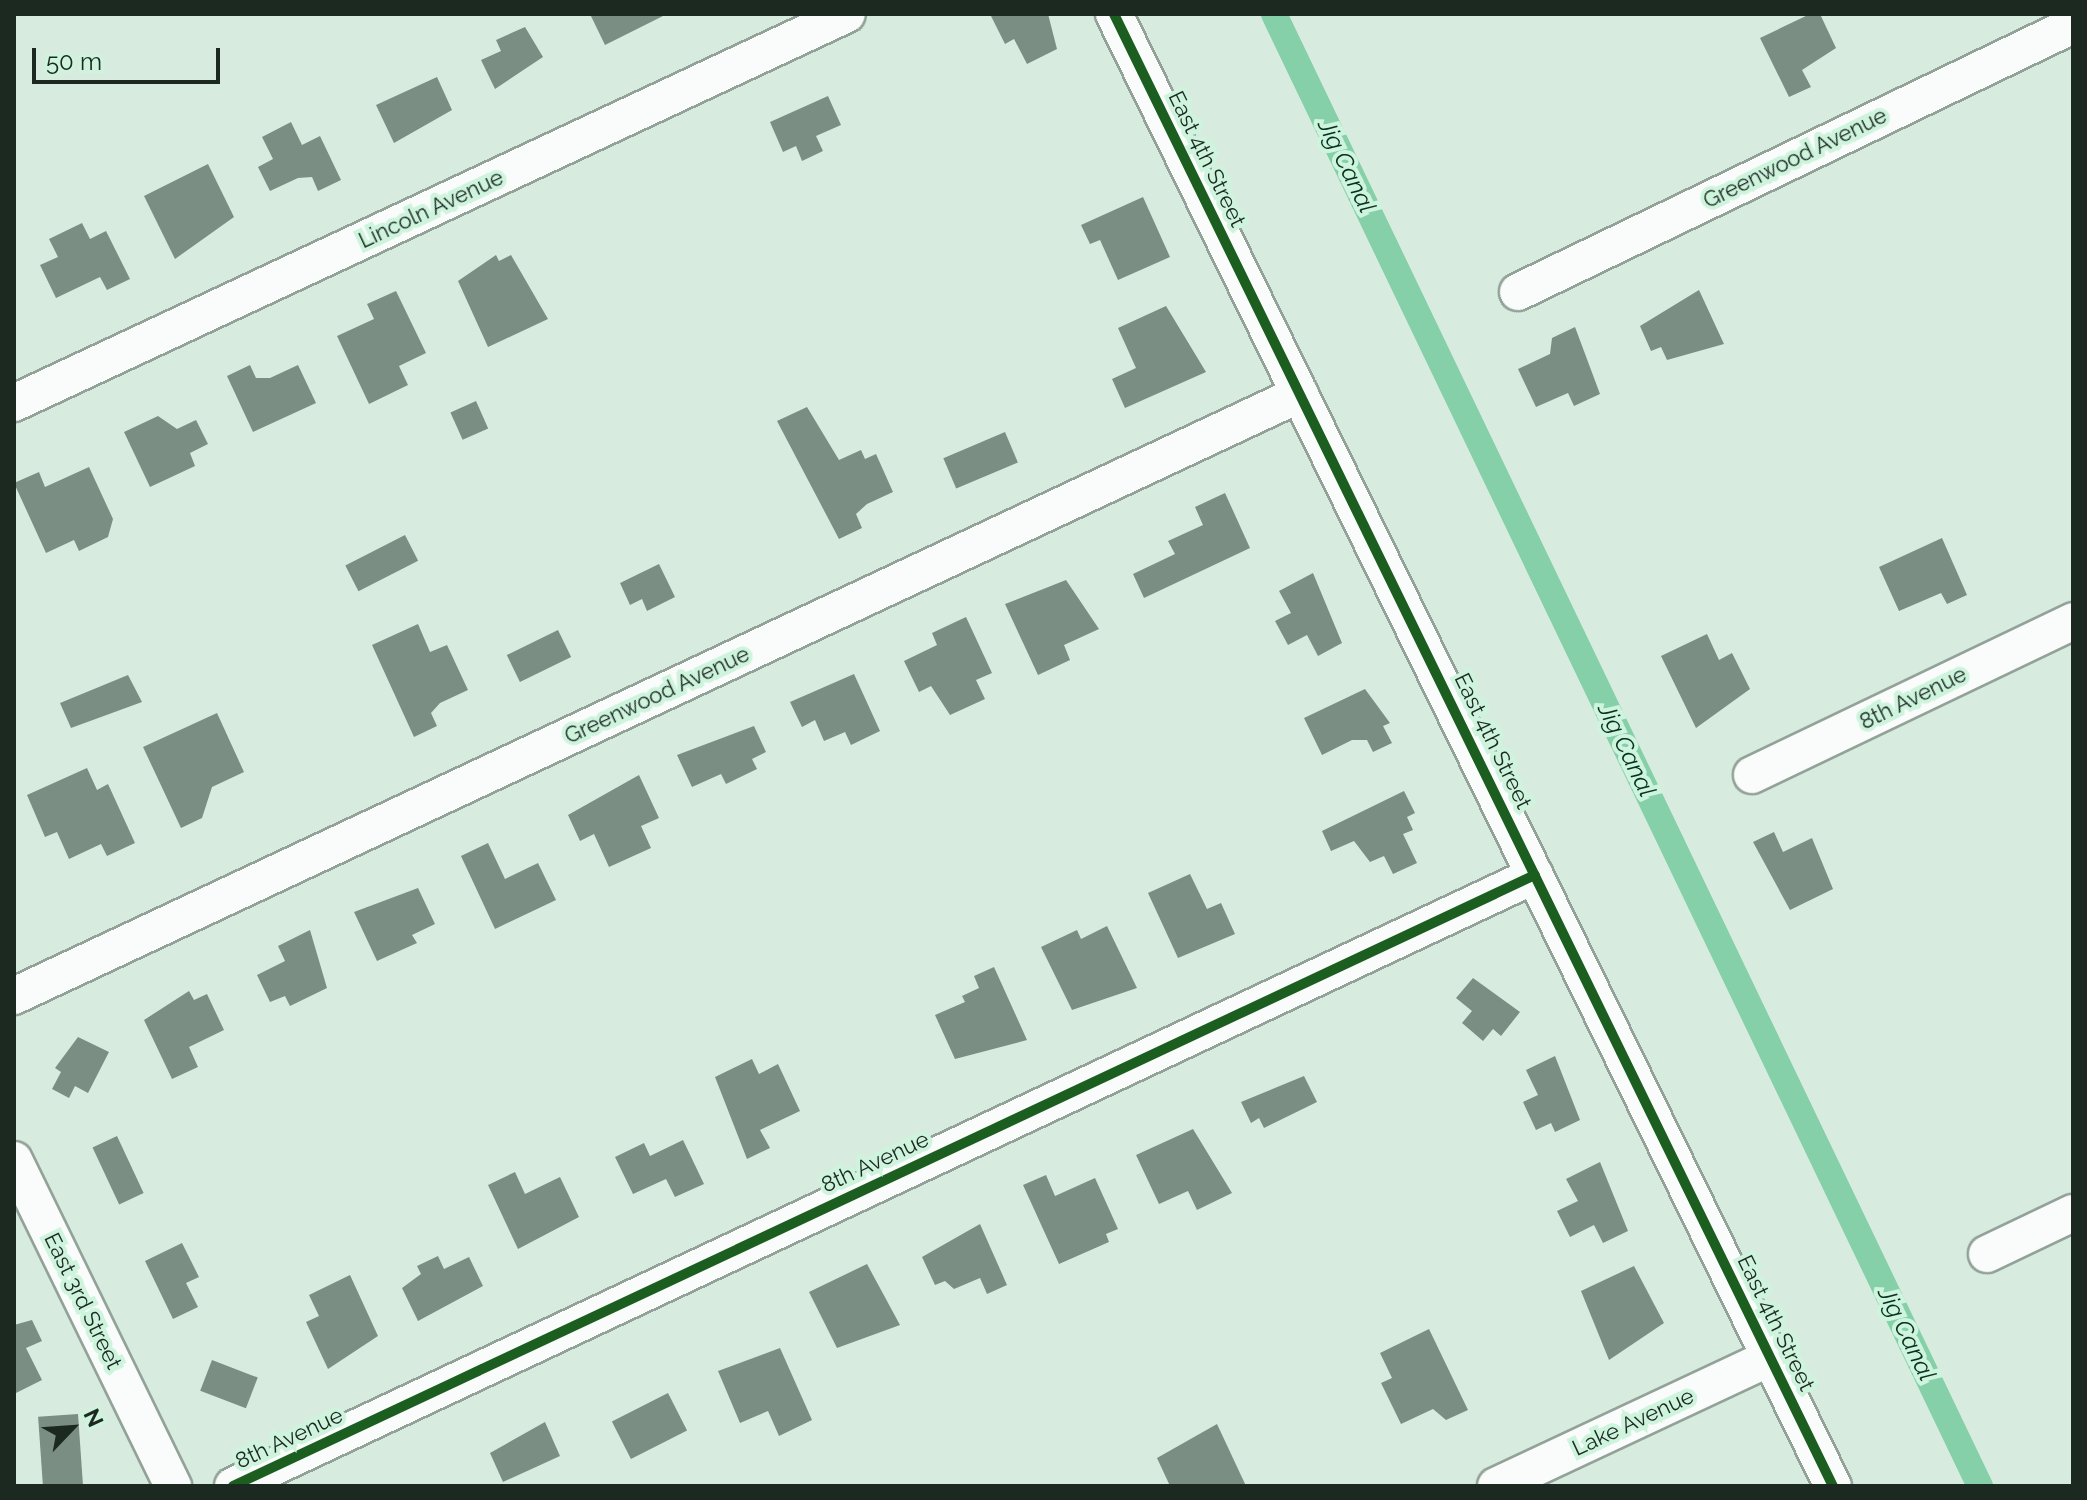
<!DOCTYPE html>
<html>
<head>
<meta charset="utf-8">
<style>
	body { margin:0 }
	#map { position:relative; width:2087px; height:1500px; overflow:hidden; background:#d7ecdf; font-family:Raleway,sans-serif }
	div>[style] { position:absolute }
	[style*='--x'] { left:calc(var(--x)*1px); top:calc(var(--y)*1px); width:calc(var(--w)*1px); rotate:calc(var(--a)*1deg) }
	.canal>* { height:26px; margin:-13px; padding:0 13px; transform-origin:13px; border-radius:13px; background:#85cfa9 }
	.building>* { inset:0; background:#7b8e84; transform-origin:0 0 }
	.roads { filter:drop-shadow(2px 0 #92a299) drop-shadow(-2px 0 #92a299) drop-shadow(0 2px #92a299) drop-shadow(0 -2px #92a299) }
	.minor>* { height:36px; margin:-18px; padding:0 18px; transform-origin:18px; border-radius:18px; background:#f9fcfa }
	.cycleway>* { height:10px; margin:-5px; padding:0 5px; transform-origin:5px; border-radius:5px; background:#1b5e20 }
	span { translate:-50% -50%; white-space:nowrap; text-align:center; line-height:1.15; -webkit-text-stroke:8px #cff4de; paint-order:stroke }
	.street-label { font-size:22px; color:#1b2921 }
	.water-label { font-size:24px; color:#06321f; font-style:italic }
	.frame { position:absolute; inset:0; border:16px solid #1b2921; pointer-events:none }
	.north { position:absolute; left:32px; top:1388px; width:80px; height:80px; -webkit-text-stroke:6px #cff4de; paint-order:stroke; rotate:65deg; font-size:22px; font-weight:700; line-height:32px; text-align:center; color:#1b2921 }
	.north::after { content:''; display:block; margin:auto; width:28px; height:36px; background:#1b2921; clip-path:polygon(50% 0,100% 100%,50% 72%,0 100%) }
	.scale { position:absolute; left:32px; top:48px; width:188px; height:36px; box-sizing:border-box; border:4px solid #1b2921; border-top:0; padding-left:10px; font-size:24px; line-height:28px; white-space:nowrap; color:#1b2921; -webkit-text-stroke:6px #cff4de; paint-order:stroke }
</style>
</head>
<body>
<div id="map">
	<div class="canal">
		<i style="--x:1274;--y:14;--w:1633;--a:64.38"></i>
	</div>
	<div class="building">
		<i style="clip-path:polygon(590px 14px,667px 14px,605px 45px)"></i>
		<i style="clip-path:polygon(990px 14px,1048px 14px,1057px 49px,1027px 64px,1014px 39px,1005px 44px)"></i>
		<i style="clip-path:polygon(1810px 14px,1820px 14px,1836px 48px,1802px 70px,1811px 87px,1789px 97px,1760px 38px)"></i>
		<i style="clip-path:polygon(525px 27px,543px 57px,495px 89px,481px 60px,501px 51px,496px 40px)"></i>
		<i style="clip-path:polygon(437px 77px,452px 110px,394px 143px,376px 105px)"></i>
		<i style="clip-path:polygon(828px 96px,841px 125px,816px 136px,823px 151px,802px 161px,796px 146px,783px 152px,770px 122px)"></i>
		<i style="clip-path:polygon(291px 122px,302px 145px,320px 136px,341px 180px,318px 191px,312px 177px,298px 178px,270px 191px,258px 167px,273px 159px,262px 137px)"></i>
		<i style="clip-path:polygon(208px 164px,234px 217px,175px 259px,144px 196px)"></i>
		<i style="clip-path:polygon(1143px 197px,1170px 257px,1118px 280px,1100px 240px,1090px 244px,1081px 225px)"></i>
		<i style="clip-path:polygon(82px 223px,90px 239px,106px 231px,130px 279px,107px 290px,100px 277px,56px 298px,40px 265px,58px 257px,49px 239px)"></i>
		<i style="clip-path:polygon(496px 255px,499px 261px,511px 255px,548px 319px,488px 347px,458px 281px)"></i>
		<i style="clip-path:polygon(1699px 290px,1724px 344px,1667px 360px,1661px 347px,1651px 351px,1640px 326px)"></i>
		<i style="clip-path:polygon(396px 291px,426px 353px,399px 366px,408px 385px,369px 404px,337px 336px,374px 319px,367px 304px)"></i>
		<i style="clip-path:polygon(1166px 306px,1206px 372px,1125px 408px,1112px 379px,1136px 368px,1118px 328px)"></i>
		<i style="clip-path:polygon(1575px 327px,1600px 394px,1574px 406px,1568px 393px,1536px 407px,1518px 369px,1550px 354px,1552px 338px)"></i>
		<i style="clip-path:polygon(250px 365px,256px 378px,270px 378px,298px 365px,316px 403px,253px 432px,227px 376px)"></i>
		<i style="left:476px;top:401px;width:30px;height:28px;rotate:66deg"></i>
		<i style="clip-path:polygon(807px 407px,839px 460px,861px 450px,865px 459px,876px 454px,893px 492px,867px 504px,856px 514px,862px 528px,839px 539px,777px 421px)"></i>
		<i style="clip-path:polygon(158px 416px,177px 429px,196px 420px,208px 444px,190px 453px,195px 466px,150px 487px,124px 432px)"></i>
		<i style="left:1005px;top:432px;width:33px;height:67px;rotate:67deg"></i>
		<i style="clip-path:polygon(89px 467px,113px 519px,108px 537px,79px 551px,74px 540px,46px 553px,14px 483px,39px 472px,45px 487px)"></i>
		<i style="clip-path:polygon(1225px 493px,1250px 548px,1144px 598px,1133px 574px,1175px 554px,1168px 541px,1203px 525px,1195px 507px)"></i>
		<i style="left:405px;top:535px;width:29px;height:67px;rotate:63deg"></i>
		<i style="clip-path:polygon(1942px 538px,1967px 595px,1947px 604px,1941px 593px,1899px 611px,1879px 567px)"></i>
		<i style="clip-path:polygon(659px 564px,675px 597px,647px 611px,642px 599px,630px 605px,620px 583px)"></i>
		<i style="clip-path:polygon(1313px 573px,1342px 643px,1318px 656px,1307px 635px,1288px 645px,1275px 621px,1291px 613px,1279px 591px)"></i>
		<i style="clip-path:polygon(1066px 580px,1099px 629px,1064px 645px,1070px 660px,1038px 675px,1005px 604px)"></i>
		<i style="clip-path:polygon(966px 617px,992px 673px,976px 680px,985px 699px,950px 715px,931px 686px,919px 692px,904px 661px,937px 645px,932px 633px)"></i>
		<i style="clip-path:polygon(418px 624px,430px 652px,447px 645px,468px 690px,440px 703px,431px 713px,437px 726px,414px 737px,372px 645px)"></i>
		<i style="left:558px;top:630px;width:30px;height:57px;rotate:64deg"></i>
		<i style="clip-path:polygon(1707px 634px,1719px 660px,1732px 653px,1750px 689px,1696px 728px,1661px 656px)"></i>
		<i style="clip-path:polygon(854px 674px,880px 731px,851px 745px,845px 732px,824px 741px,815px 720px,802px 727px,790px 702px)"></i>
		<i style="clip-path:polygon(128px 675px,142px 702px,71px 728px,60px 703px)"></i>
		<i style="clip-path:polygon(1365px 689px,1390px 723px,1383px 726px,1392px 743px,1373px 752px,1367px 740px,1352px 740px,1322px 755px,1304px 718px)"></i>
		<i style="clip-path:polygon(217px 713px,244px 772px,212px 787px,202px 818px,181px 828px,143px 747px)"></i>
		<i style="clip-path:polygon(754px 726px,766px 752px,752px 759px,757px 769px,726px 784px,721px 774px,692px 787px,677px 755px)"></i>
		<i style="clip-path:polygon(87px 768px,97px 790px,108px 784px,135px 843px,107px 856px,101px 844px,69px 859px,57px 832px,45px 837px,27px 795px)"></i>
		<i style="clip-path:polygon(639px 775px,659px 818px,641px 826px,651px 848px,609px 867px,594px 834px,580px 841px,568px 815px)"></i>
		<i style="clip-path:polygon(1404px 791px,1415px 813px,1407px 817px,1413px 830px,1403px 834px,1417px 863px,1393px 874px,1384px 856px,1370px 862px,1354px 841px,1331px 851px,1322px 831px)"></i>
		<i style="clip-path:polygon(1774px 832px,1783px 852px,1812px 838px,1833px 889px,1790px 910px,1753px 842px)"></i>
		<i style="clip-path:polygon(488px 843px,505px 879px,538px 863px,556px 900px,495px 929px,461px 856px)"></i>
		<i style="clip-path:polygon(1190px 874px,1207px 909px,1221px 903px,1235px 934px,1178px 958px,1148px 893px)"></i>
		<i style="clip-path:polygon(418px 888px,435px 924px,412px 935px,417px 943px,377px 961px,354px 912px)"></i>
		<i style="clip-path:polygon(1107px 926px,1137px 988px,1072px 1010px,1041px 947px,1077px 930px,1081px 939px)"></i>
		<i style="clip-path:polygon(310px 930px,327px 988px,290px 1006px,285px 996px,270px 1002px,257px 975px,285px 961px,278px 946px)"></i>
		<i style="clip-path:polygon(994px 967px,1027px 1040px,955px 1059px,935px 1015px,965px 1002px,962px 996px,979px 988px,974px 976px)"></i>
		<i style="clip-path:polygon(1473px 978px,1520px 1012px,1501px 1036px,1493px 1029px,1483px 1041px,1462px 1023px,1472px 1011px,1456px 998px)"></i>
		<i style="clip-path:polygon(189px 991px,194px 1000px,207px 994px,224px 1030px,189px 1047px,198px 1067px,172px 1079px,144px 1020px)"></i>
		<i style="clip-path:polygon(78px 1037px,109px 1052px,88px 1093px,75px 1086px,69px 1098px,52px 1089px,61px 1072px,55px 1068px)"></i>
		<i style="clip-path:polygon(1555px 1056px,1580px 1120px,1555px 1132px,1551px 1123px,1536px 1130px,1523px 1102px,1538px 1095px,1526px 1070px)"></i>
		<i style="clip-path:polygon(752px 1059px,759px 1074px,778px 1064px,800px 1111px,760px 1130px,770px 1148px,747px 1159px,715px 1077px)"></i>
		<i style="clip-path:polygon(1304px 1076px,1317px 1102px,1264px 1128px,1259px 1118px,1251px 1123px,1241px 1102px)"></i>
		<i style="clip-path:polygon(1193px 1129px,1232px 1193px,1197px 1210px,1188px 1191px,1159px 1204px,1136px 1155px)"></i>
		<i style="left:117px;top:1136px;width:63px;height:27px;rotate:65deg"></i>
		<i style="clip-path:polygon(683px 1140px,704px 1184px,675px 1197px,666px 1179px,633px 1194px,615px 1157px,644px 1143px,650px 1156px)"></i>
		<i style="clip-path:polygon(1600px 1162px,1628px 1231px,1603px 1243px,1594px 1225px,1570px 1237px,1557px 1211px,1578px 1201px,1566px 1179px)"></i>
		<i style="clip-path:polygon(515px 1172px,525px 1194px,560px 1177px,579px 1217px,518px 1249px,488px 1185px)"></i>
		<i style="clip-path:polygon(1046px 1175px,1055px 1196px,1095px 1178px,1118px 1229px,1106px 1234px,1109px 1242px,1059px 1264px,1023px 1185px)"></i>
		<i style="clip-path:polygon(980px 1224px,1007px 1285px,987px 1294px,980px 1278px,954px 1289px,945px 1281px,935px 1285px,922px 1257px)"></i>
		<i style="clip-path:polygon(182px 1243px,199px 1277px,186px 1283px,198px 1307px,173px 1319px,145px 1261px)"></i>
		<i style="clip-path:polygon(438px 1256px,444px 1269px,469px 1257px,483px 1286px,418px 1321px,402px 1288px,421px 1274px,417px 1266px)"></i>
		<i style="clip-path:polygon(867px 1264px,900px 1325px,837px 1348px,809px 1292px)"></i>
		<i style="clip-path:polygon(1634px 1266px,1664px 1323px,1609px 1360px,1581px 1291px)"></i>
		<i style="clip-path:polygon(350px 1275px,378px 1336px,328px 1369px,306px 1322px,319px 1316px,309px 1295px)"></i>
		<i style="clip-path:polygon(32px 1320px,42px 1341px,26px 1348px,42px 1380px,14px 1394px,14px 1325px)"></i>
		<i style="clip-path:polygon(1429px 1329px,1468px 1410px,1446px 1420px,1433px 1409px,1401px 1424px,1381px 1383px,1392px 1378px,1380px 1353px)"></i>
		<i style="clip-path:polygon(780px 1348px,812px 1420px,779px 1436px,768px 1411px,740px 1423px,718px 1371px)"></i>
		<i style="left:212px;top:1360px;width:49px;height:33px;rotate:21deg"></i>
		<i style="left:668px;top:1393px;width:42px;height:63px;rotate:63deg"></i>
		<i style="left:78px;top:1414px;width:72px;height:40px;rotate:86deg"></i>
		<i style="clip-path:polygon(545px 1422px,560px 1456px,503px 1482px,490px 1453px)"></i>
		<i style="clip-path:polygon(1217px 1424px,1246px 1486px,1170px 1486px,1157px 1458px)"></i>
	</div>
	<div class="roads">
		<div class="minor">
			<i style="--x:1114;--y:14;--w:1638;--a:63.97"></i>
			<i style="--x:1518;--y:292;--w:616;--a:-25.69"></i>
			<i style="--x:14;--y:403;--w:919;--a:-25.03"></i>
			<i style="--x:1752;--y:775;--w:356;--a:-25.6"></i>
			<i style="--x:14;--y:996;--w:1420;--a:-25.09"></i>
			<i style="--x:14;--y:1160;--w:363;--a:64"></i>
			<i style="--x:1987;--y:1254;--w:95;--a:-25.5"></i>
			<i style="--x:233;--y:1486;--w:1438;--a:-25.14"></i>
			<i style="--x:1496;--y:1486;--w:304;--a:-25.1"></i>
		</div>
	</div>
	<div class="cycleway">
		<i style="--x:1114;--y:14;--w:1638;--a:63.97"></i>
		<i style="--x:233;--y:1486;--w:1438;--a:-25.14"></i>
	</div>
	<div class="street-label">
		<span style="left:1795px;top:158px;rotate:-26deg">Greenwood Avenue</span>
		<span style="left:1207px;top:159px;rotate:64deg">East 4th Street</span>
		<span style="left:431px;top:209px;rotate:-25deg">Lincoln Avenue</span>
		<span style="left:657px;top:695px;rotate:-25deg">Greenwood Avenue</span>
		<span style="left:1913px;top:698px;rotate:-26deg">8th Avenue</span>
		<span style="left:1493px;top:741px;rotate:64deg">East 4th Street</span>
		<span style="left:875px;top:1162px;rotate:-25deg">8th Avenue</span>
		<span style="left:83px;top:1301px;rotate:64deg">East 3rd Street</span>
		<span style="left:1776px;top:1323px;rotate:64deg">East 4th Street</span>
		<span style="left:1633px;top:1422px;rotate:-25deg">Lake Avenue</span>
		<span style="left:289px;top:1438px;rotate:-25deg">8th Avenue</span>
	</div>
	<div class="water-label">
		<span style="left:1347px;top:166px;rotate:64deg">Jig Canal</span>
		<span style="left:1627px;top:750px;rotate:64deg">Jig Canal</span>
		<span style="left:1907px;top:1334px;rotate:64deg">Jig Canal</span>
	</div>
	<div class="frame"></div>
	<div class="north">N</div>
	<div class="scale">50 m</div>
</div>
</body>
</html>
